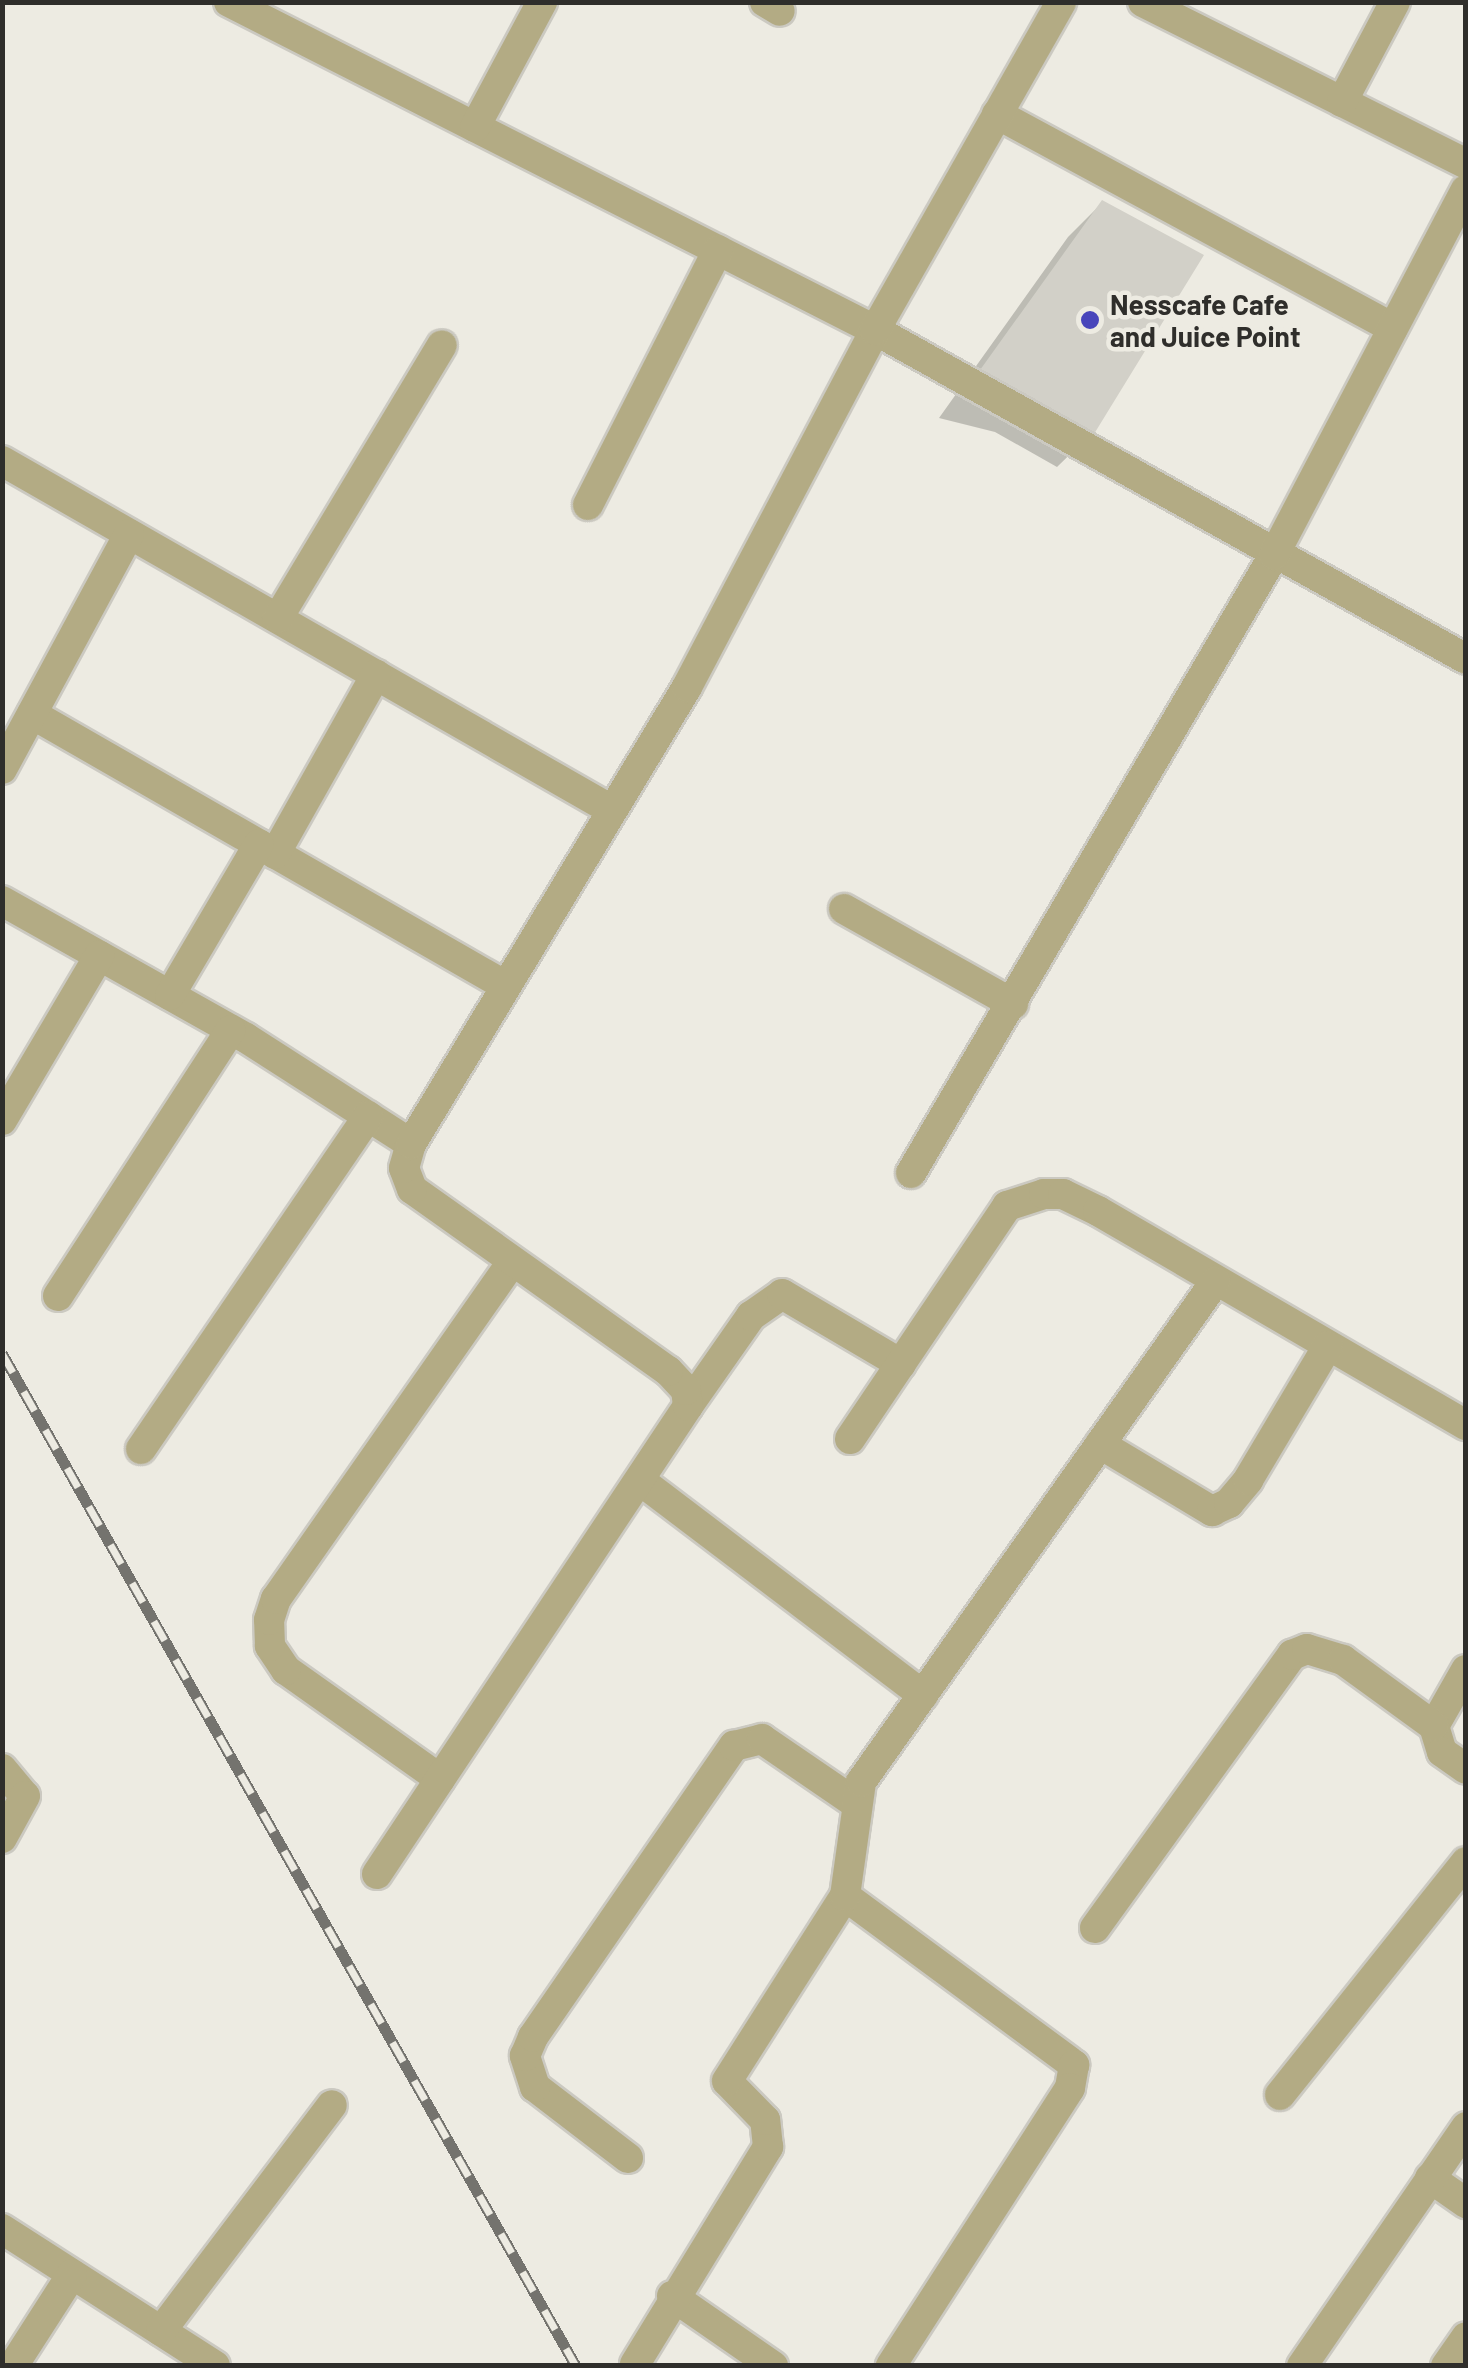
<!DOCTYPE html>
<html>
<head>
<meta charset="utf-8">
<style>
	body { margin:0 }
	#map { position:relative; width:1468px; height:2368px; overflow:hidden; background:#edebe2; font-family:Barlow,sans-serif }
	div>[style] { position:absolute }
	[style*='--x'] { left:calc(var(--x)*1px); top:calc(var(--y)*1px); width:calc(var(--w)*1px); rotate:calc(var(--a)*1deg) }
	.shadow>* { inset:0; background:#0003 }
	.building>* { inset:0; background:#d2d0c8 }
	.roads { filter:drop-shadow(2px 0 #cbc9c1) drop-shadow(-2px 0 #cbc9c1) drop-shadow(0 2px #cbc9c1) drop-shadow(0 -2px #cbc9c1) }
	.minor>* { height:30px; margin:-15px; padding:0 15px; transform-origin:15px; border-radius:15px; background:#b3ab84 }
	.rail>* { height:11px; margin-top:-5.5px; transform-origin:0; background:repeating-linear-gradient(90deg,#edebe2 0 22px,#74736e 0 44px); box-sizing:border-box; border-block:2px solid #74736e }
	.dots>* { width:28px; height:28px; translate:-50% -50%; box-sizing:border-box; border:5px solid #edebe2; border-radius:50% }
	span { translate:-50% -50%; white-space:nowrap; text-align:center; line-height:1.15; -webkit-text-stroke:9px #edebe2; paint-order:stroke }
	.poi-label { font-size:28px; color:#2f2e2b; font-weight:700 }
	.left { translate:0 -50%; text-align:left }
	.frame { position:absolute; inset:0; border:5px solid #2f2e2b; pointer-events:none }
</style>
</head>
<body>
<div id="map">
	<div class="shadow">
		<i style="clip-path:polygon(1102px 203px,1200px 256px,1092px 433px,1057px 467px,995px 432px,939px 418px,1068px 237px)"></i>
	</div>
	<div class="building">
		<i style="clip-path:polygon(1102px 200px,1204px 255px,1094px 434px,1030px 398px,970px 384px)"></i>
	</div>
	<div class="roads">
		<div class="minor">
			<i style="--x:229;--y:2;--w:724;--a:26.92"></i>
			<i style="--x:875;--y:330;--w:676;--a:29.1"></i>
			<i style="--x:765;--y:2;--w:17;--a:31"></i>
			<i style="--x:1143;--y:2;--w:361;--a:26.6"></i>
			<i style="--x:1342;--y:102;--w:113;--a:-62.1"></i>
			<i style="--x:997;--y:114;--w:450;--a:28.4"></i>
			<i style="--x:475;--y:127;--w:142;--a:-61.8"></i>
			<i style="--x:2;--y:461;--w:703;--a:29.78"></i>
			<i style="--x:588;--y:505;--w:286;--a:-63"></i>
			<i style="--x:278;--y:618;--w:318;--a:-59"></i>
			<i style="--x:32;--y:714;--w:544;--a:29.86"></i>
			<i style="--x:2;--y:769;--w:267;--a:-61.6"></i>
			<i style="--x:275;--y:854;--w:206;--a:-60.6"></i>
			<i style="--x:2;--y:901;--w:280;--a:29.3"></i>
			<i style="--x:246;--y:1038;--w:196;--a:32.7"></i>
			<i style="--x:844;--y:909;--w:194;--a:29.3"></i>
			<i style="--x:170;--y:995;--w:175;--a:-59.5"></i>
			<i style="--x:2;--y:1120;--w:191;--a:-59.4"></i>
			<i style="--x:911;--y:1173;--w:717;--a:-59.57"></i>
			<i style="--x:1274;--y:555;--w:412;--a:-62.3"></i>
			<i style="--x:58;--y:1296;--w:317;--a:-57"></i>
			<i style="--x:688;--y:1406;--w:110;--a:-55"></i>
			<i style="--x:751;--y:1316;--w:38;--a:-35"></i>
			<i style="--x:782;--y:1294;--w:138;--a:30.5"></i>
			<i style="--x:850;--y:1439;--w:281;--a:-56"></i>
			<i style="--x:1007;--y:1206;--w:39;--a:-18"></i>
			<i style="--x:1044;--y:1194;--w:19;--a:0"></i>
			<i style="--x:1063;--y:1194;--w:39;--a:26"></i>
			<i style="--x:1098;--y:1211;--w:426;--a:30.2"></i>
			<i style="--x:1100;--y:1444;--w:131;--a:30.9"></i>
			<i style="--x:1212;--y:1511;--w:19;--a:-25"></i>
			<i style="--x:1229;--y:1503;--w:30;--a:-50"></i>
			<i style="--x:1248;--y:1480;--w:156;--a:-59.2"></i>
			<i style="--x:141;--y:1449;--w:403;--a:-55.7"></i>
			<i style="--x:641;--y:1481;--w:354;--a:37.2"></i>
			<i style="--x:1466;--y:1670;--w:64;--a:119.7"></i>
			<i style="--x:1434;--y:1726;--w:27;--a:73"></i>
			<i style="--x:1442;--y:1752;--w:29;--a:35"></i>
			<i style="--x:2;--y:1769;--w:35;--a:50"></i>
			<i style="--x:25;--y:1796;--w:48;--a:118.7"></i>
			<i style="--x:440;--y:1779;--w:189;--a:-144.7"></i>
			<i style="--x:286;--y:1670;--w:29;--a:-124"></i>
			<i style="--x:270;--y:1646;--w:26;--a:-92"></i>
			<i style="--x:269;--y:1620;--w:22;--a:-72"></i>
			<i style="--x:276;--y:1599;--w:411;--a:-55"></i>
			<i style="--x:377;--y:1874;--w:562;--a:-56.39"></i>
			<i style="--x:688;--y:1406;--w:16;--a:-97"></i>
			<i style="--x:686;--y:1390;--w:26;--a:-133"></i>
			<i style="--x:668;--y:1371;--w:314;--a:-144.6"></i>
			<i style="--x:412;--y:1189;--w:22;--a:-111"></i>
			<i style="--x:404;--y:1168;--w:25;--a:-74"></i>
			<i style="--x:411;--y:1144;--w:534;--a:-58.87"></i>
			<i style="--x:687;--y:687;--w:403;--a:-62.2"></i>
			<i style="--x:875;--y:330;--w:377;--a:-60.4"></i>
			<i style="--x:845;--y:1896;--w:285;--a:36.4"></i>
			<i style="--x:1074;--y:2065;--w:23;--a:100"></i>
			<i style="--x:1070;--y:2088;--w:331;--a:122.8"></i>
			<i style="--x:1095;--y:1928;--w:337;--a:-54.2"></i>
			<i style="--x:1292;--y:1655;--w:16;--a:-22"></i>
			<i style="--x:1307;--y:1649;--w:38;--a:17"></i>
			<i style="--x:1343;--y:1660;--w:112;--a:36"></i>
			<i style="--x:1280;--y:2095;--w:298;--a:-51.4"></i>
			<i style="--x:628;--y:2158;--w:117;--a:-142.6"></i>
			<i style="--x:535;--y:2087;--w:33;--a:-108"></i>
			<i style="--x:525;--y:2056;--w:21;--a:-67"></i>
			<i style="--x:533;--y:2037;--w:354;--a:-55.4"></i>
			<i style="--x:734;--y:1746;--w:29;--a:-14"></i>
			<i style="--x:762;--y:1739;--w:112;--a:34.4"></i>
			<i style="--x:1430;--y:2178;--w:44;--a:34.8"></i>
			<i style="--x:2;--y:2229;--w:253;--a:32.7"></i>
			<i style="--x:672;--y:2296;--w:123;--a:34.7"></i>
			<i style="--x:161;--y:2331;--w:283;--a:-52.9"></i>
			<i style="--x:635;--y:2364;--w:255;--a:-58.5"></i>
			<i style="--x:768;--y:2147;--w:27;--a:-96"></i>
			<i style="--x:765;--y:2120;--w:54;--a:-134.3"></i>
			<i style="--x:727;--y:2081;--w:219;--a:-57.5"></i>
			<i style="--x:845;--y:1896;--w:115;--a:-82"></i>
			<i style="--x:861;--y:1782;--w:613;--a:-54.7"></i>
			<i style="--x:13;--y:2366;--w:109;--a:-57.3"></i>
			<i style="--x:1302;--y:2366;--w:290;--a:-55.5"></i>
			<i style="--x:1446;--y:2366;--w:35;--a:-55"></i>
		</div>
	</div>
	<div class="rail">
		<i style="--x:2;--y:1353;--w:1164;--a:60.46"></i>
	</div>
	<div class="dots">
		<i style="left:1090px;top:320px;background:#4845bb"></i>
	</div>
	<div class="poi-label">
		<span class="left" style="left:1110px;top:320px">Nesscafe Cafe<br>and Juice Point</span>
	</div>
	<div class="frame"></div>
</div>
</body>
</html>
